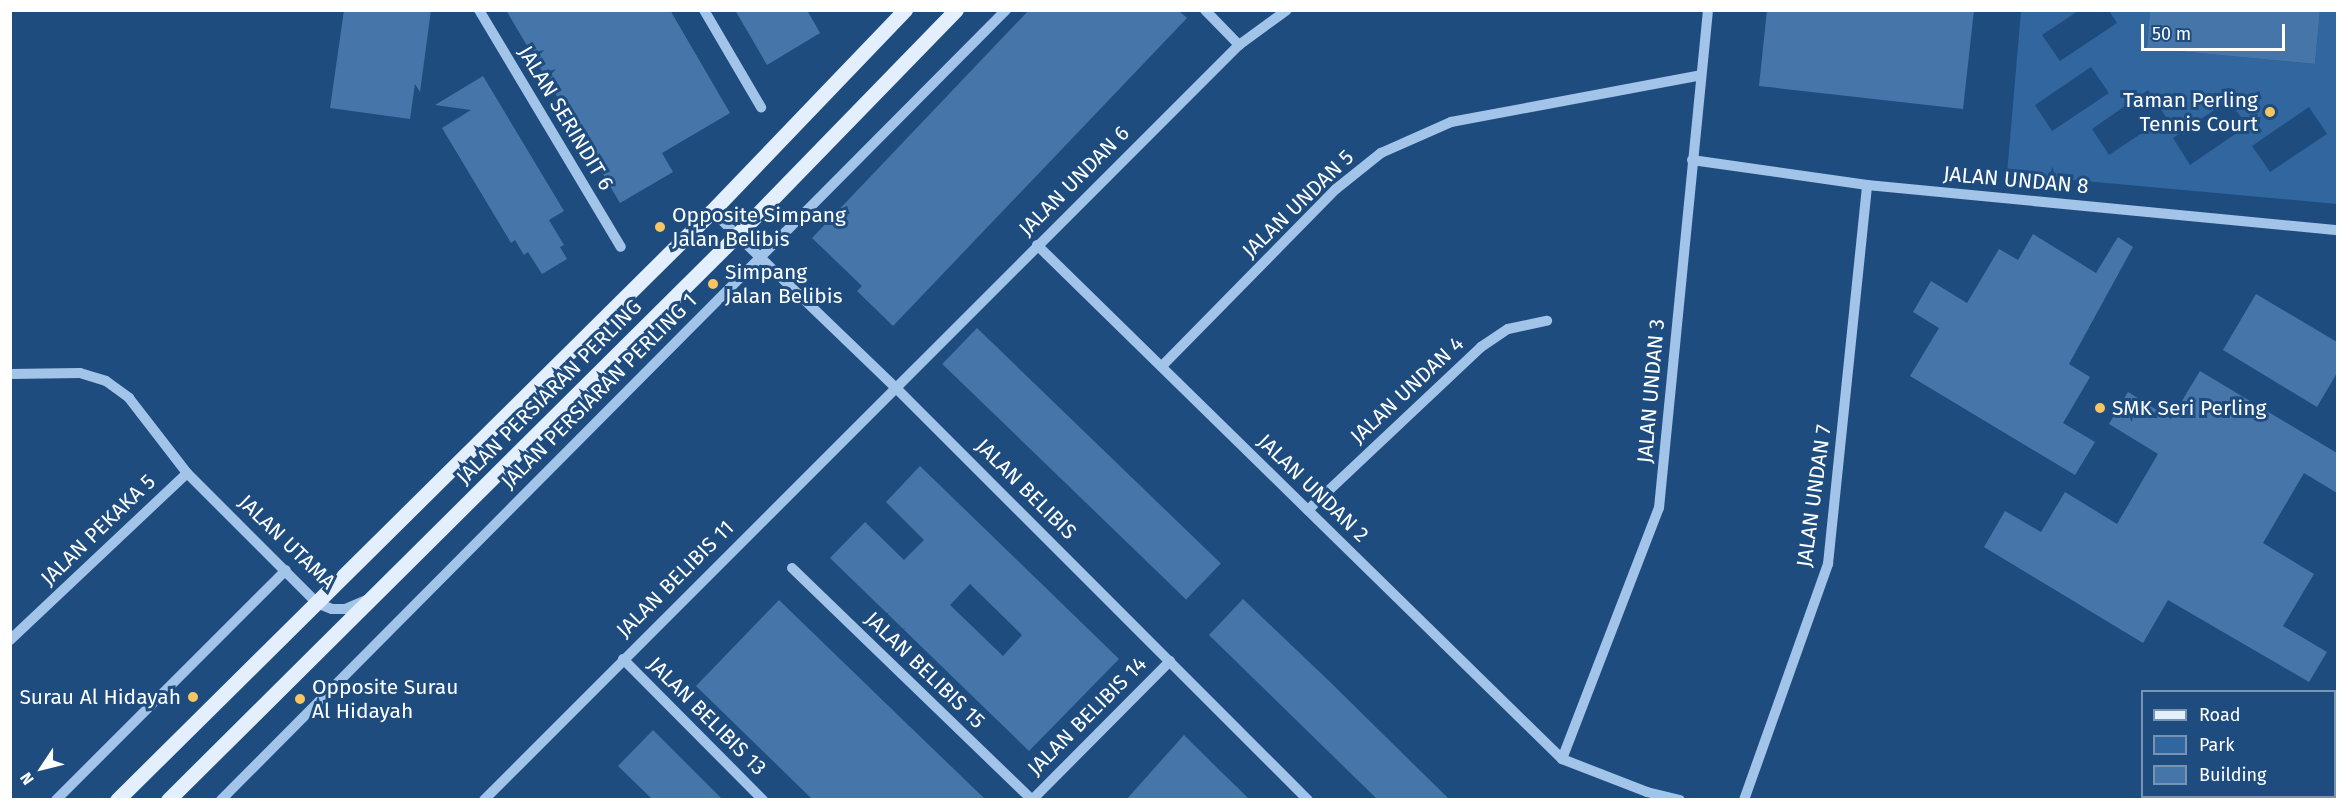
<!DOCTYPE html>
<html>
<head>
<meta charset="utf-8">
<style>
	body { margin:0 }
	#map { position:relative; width:2348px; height:810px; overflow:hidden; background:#1e4c7f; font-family:"Fira Sans",sans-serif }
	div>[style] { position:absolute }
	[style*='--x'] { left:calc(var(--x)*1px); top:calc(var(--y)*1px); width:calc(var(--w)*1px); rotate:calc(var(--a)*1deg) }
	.green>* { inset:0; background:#31669e }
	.building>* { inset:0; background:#4676a9; transform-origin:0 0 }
	.minor>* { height:10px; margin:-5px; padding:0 5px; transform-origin:5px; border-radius:5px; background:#a2c4e8 }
	.major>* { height:15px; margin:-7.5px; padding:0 7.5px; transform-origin:7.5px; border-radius:7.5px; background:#e4effe }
	.dots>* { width:16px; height:16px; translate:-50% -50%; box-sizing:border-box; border:3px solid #1e4c7f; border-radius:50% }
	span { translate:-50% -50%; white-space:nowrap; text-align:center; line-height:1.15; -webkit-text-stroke:6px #1e4c7f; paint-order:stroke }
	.poi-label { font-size:21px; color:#fff }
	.right { translate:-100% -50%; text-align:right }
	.left { translate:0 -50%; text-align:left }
	.street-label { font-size:21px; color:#fff }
	.frame { position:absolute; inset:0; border:12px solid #fff; pointer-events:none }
	.legend { position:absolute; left:2141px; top:690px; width:195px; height:108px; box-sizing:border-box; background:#1e4c7f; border:2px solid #7894b2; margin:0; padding:8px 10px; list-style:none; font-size:18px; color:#fff }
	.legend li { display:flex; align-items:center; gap:12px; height:30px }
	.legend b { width:30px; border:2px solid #7894b2 }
	.north { position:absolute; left:12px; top:738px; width:60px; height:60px; -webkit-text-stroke:4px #1e4c7f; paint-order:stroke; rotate:235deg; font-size:16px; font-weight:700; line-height:24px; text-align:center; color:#fff }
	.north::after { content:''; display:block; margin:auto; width:21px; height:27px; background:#fff; clip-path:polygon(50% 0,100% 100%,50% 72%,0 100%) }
	.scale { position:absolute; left:2141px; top:24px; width:144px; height:27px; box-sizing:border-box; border:3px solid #fff; border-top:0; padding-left:8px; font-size:18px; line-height:21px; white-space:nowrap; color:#fff; -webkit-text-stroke:4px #1e4c7f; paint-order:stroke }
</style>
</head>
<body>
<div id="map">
	<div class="green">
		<i style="clip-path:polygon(evenodd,2150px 10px,2147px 48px,2315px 64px,2320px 11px,2337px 11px,2337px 204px,2007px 174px,2021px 11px,2078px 11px,2042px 35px,2060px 61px,2117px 23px,2109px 11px,2150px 10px,2091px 67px,2109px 93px,2052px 131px,2035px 105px,2091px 67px,2150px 10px,2148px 90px,2166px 117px,2109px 155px,2092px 129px,2148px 90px,2150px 10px,2229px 100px,2247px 126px,2190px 165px,2173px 138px,2229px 100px,2150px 10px,2309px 107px,2327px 134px,2270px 172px,2252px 146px,2309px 107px)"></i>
	</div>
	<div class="building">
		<i style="clip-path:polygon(344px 10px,431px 10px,420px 92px,415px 84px,410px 119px,330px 108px)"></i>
		<i style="clip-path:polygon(506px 10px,670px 10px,730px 113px,662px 153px,673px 172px,620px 203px)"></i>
		<i style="clip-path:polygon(735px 10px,807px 10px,820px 33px,767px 65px)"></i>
		<i style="clip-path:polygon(1029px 10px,1178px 10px,1187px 18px,893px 326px,857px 291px,862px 286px,812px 238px)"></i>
		<i style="clip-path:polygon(1767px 10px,1974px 10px,1963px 109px,1759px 86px)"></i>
		<i style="clip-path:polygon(2150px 10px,2320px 10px,2315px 64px,2147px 48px)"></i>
		<i style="clip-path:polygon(483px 76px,564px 211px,549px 220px,564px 245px,560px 247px,567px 259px,542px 274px,528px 252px,524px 255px,515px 240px,511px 243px,442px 128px,471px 110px,435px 105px)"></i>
		<i style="clip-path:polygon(2033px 234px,2096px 273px,2118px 237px,2133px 247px,2069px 364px,2090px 377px,2063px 423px,2095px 442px,2075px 475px,1910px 376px,1939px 328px,1913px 312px,1931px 281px,1967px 303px,1999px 249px,2018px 260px)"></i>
		<i style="clip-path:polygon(2256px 294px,2337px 342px,2337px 373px,2317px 407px,2223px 350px)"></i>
		<i style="left:977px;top:328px;width:339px;height:50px;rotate:44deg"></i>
		<i style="clip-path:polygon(2200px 371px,2337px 453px,2337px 493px,2304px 473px,2263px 543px,2314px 574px,2283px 626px,2327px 652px,2309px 682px,2168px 600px,2143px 643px,1984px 547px,2005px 511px,2041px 532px,2065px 492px,2117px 524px,2158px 454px,2109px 424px,2128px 392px,2171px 419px)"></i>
		<i style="clip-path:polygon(evenodd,920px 466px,1119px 659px,1029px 751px,830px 558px,865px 522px,904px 560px,924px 540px,886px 502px,920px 466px,970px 584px,1022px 635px,1003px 656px,950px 605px,970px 584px)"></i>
		<i style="clip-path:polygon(1243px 599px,1328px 680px,1450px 800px,1378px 800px,1209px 635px)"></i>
		<i style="clip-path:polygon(779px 600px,904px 721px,986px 800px,813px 800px,696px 686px)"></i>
		<i style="clip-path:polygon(653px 730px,723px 800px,653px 800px,618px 766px)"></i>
		<i style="clip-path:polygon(1184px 735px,1196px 747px,1250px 800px,1126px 800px)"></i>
	</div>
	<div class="minor">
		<i style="--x:479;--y:10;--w:276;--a:59.1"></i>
		<i style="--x:704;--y:10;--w:113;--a:59.6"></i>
		<i style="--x:1205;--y:10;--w:49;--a:45.8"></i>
		<i style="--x:1692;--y:160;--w:177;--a:8.1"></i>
		<i style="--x:1867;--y:185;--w:473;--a:5.5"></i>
		<i style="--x:712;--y:211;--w:254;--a:43.9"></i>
		<i style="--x:895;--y:387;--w:584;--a:45"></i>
		<i style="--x:1037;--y:245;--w:735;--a:44.39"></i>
		<i style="--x:1562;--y:759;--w:91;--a:21.2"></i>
		<i style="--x:1647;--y:792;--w:34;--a:14"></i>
		<i style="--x:1162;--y:366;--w:248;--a:-45.5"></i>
		<i style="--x:1336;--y:189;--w:58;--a:-38.7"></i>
		<i style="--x:1381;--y:153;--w:77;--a:-23.9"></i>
		<i style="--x:1451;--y:122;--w:254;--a:-10.6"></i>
		<i style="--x:10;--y:374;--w:70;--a:-0.8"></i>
		<i style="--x:80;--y:373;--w:27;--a:17"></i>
		<i style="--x:106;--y:381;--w:29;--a:36"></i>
		<i style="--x:129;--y:398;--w:95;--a:52.3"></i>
		<i style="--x:187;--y:473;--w:184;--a:45"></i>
		<i style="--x:317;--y:603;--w:16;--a:22"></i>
		<i style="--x:332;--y:609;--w:13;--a:0"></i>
		<i style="--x:345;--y:609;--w:23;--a:-23"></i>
		<i style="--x:1308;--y:510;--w:238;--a:-43.3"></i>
		<i style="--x:1481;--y:347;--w:32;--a:-34"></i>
		<i style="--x:1508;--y:329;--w:40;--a:-12"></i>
		<i style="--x:792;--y:568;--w:334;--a:44"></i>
		<i style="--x:10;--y:640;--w:243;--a:-43.3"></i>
		<i style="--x:623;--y:659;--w:199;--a:45.2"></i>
		<i style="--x:1562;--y:759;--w:269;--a:-68.9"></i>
		<i style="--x:1659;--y:508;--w:500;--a:-84.38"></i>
		<i style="--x:56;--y:800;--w:325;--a:-45"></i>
		<i style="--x:221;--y:800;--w:1114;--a:-45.18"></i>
		<i style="--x:484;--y:800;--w:1068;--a:-45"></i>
		<i style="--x:1239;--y:45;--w:59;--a:-36.1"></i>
		<i style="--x:1032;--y:800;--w:196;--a:-45.2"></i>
		<i style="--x:1744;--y:800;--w:251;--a:-70.4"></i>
		<i style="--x:1828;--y:564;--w:381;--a:-84.1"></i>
	</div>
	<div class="major">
		<i style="--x:117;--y:800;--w:837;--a:-44.71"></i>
		<i style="--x:712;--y:211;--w:279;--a:-46.2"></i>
		<i style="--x:168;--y:800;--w:802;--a:-44.8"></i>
		<i style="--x:737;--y:235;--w:314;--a:-45.8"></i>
	</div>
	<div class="dots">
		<i style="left:2270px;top:112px;background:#f8c660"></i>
		<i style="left:660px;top:227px;background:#f8c660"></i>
		<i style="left:713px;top:284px;background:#f8c660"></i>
		<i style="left:2100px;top:408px;background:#f8c660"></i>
		<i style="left:193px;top:697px;background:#f8c660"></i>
		<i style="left:300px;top:699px;background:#f8c660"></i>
	</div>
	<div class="poi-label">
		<span class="right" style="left:2258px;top:112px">Taman Perling<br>Tennis Court</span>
		<span class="left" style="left:672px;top:227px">Opposite Simpang<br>Jalan Belibis</span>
		<span class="left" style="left:725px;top:284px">Simpang<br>Jalan Belibis</span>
		<span class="left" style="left:2112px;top:408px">SMK Seri Perling</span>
		<span class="left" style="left:312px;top:699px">Opposite Surau<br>Al Hidayah</span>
		<span class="right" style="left:181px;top:697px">Surau Al Hidayah</span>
	</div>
	<div class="street-label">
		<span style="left:566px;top:118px;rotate:59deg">JALAN SERINDIT 6</span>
		<span style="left:2016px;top:180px;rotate:5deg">JALAN UNDAN 8</span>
		<span style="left:1074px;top:181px;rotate:-45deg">JALAN UNDAN 6</span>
		<span style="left:1298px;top:204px;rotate:-44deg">JALAN UNDAN 5</span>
		<span style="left:1407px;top:390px;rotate:-43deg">JALAN UNDAN 4</span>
		<span style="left:599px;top:391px;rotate:-45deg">JALAN PERSIARAN PERLING 1</span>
		<span style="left:1651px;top:391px;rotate:-85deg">JALAN UNDAN 3</span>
		<span style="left:549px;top:392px;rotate:-45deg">JALAN PERSIARAN PERLING</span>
		<span style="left:1313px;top:488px;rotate:44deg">JALAN UNDAN 2</span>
		<span style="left:1026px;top:489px;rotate:45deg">JALAN BELIBIS</span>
		<span style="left:1814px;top:496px;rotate:-82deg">JALAN UNDAN 7</span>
		<span style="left:98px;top:530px;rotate:-44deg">JALAN PEKAKA 5</span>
		<span style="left:287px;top:542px;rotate:44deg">JALAN UTAMA</span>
		<span style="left:675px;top:579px;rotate:-45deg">JALAN BELIBIS 11</span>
		<span style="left:925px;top:670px;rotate:44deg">JALAN BELIBIS 15</span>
		<span style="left:707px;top:716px;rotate:45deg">JALAN BELIBIS 13</span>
		<span style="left:1087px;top:716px;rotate:-45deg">JALAN BELIBIS 14</span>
	</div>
	<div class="frame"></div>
	<ul class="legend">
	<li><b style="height:8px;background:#e4effe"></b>Road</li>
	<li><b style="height:16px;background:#31669e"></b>Park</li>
	<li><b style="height:16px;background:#4676a9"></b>Building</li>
	</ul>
	<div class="north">N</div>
	<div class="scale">50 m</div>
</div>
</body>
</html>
